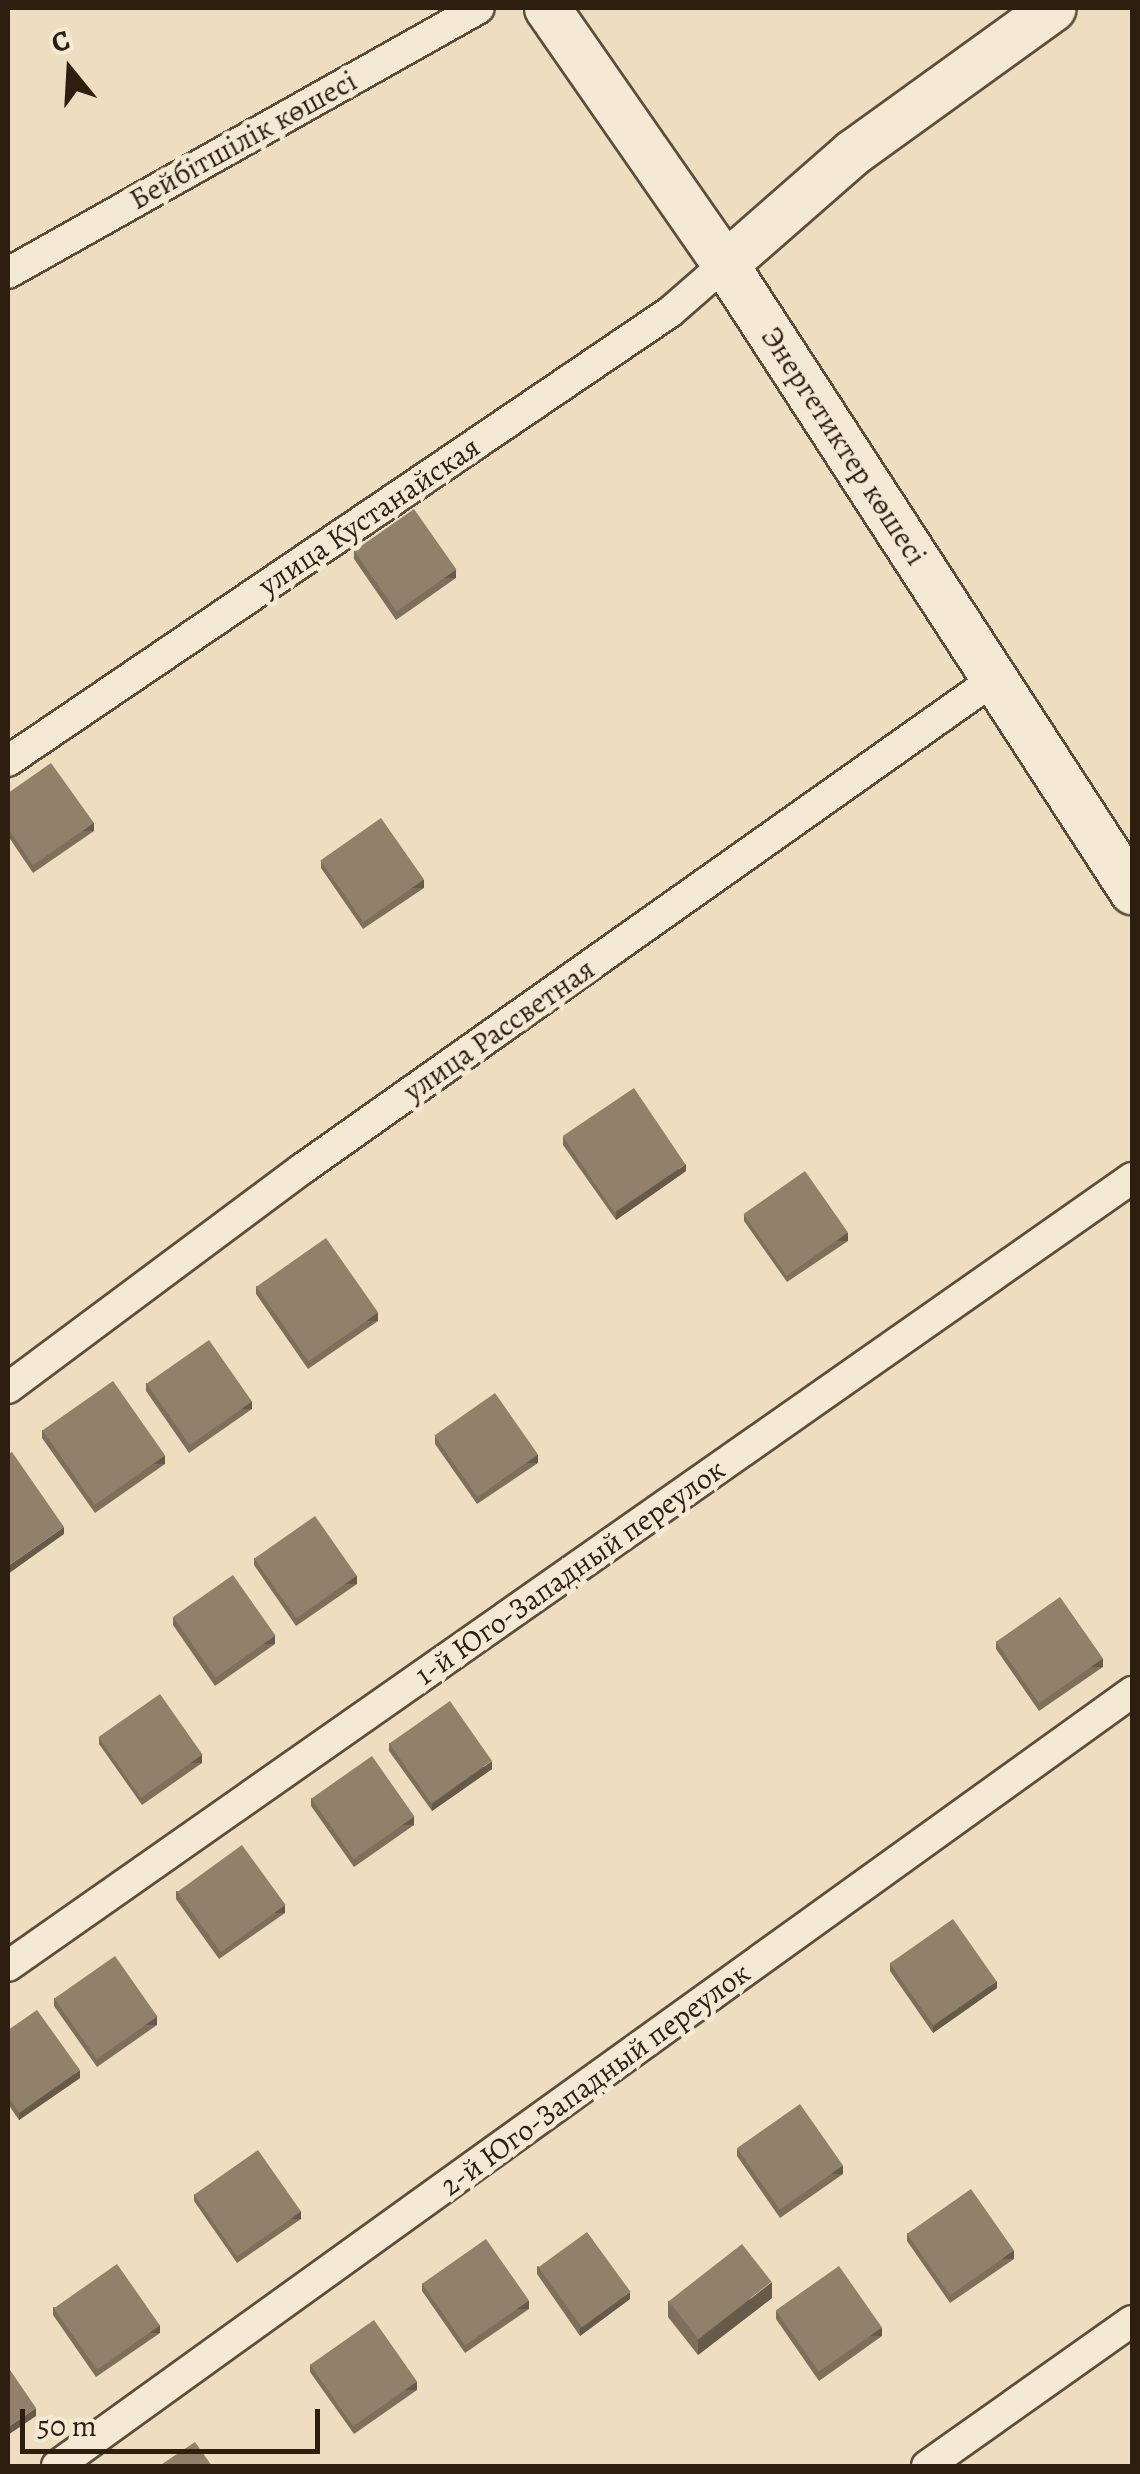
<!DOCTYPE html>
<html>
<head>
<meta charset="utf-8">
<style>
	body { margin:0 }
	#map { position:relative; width:1140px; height:2474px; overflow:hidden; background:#eeddbe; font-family:Alegreya,serif }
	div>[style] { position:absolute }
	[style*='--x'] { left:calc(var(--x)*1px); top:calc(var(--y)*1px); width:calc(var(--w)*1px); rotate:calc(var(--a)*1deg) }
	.roads { filter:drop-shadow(2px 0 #5d4e3c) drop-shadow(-2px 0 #5d4e3c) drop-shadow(0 2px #5d4e3c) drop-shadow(0 -2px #5d4e3c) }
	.minor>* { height:30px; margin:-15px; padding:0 15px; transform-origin:15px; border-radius:15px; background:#f4e9d5 }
	.secondary>* { height:45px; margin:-22.5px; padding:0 22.5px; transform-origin:22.5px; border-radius:22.5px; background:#f4e9d5 }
	.wall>* { inset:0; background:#7d6f5b }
	.shaded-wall>* { inset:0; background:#665a4a; transform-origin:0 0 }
	.building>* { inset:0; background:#91816a; transform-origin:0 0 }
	span { translate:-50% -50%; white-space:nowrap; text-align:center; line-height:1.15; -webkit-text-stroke:10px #f4e9d5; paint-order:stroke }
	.street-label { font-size:30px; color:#2d1e10 }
	.frame { position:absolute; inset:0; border:10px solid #2d1e10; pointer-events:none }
	.north { position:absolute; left:20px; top:20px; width:100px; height:100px; -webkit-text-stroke:8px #f4e9d5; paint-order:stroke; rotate:342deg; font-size:28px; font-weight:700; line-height:40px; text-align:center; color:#2d1e10 }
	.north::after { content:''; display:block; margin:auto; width:35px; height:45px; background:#2d1e10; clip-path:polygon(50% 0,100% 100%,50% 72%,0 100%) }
	.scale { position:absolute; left:20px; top:2409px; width:300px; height:45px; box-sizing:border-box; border:5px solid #2d1e10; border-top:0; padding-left:12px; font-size:30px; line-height:35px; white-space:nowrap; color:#2d1e10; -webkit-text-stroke:8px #f4e9d5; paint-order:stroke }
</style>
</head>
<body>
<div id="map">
	<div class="roads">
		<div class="minor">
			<i style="--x:8;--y:273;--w:540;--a:-29.36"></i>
			<i style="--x:8;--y:761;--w:800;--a:-34.15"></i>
			<i style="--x:670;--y:312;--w:73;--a:-41.1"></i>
			<i style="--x:8;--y:1388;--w:367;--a:-36.7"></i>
			<i style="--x:302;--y:1169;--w:850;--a:-35.28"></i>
			<i style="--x:8;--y:1966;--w:1373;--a:-35.03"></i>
			<i style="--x:57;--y:2466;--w:1325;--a:-35.75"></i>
			<i style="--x:927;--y:2466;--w:251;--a:-35.3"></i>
		</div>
		<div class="secondary">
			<i style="--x:547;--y:8;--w:312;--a:55.2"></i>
			<i style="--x:725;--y:264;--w:748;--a:57.01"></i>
			<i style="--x:725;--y:264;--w:170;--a:-41.2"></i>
			<i style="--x:853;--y:152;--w:246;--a:-35.8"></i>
		</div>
	</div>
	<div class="wall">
		<i style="clip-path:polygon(354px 551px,456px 578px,396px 620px,354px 559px)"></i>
		<i style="clip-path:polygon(8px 793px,94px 831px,33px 873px,8px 836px)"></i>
		<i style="clip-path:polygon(321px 861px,424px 888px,363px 929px,321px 868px)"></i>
		<i style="clip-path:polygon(563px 1137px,686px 1171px,616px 1220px,563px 1145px)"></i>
		<i style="clip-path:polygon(744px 1214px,848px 1241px,787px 1282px,744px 1221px)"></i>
		<i style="clip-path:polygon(256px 1286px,378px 1321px,308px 1369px,256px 1294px)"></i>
		<i style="clip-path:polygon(146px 1383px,252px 1409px,189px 1453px,146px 1391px)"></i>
		<i style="clip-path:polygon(42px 1430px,165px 1464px,95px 1513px,42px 1438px)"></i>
		<i style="clip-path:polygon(435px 1436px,538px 1463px,477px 1504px,435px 1444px)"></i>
		<i style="clip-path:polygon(254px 1558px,357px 1584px,296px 1626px,254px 1565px)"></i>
		<i style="clip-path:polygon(173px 1617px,275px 1644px,215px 1686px,173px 1625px)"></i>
		<i style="clip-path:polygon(996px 1641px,1103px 1667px,1039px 1711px,996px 1649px)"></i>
		<i style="clip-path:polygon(99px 1737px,202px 1763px,142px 1805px,99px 1744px)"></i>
		<i style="clip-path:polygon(389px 1743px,492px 1769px,432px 1811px,389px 1751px)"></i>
		<i style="clip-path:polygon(311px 1798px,414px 1825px,354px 1867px,311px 1806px)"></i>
		<i style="clip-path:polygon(176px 1891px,285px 1913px,219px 1959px,176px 1899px)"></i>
		<i style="clip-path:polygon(890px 1963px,997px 1988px,933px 2033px,890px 1971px)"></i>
		<i style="clip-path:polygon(54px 1998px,157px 2025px,97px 2067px,54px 2006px)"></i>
		<i style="clip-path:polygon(8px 2030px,80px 2078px,19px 2120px,8px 2104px)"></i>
		<i style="clip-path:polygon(737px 2149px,843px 2174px,780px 2218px,737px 2156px)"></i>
		<i style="clip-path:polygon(194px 2194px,301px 2219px,237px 2263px,194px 2201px)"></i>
		<i style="clip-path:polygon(907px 2233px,1014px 2259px,950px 2303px,907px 2241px)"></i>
		<i style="clip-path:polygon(537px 2266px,630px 2299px,580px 2336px,537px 2274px)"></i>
		<i style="clip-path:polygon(422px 2283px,529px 2309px,465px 2353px,422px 2291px)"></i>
		<i style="clip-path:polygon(772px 2298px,698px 2355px,668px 2317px,668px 2301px)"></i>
		<i style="clip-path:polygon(53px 2307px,160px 2333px,96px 2377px,53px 2315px)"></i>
		<i style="clip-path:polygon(776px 2311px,882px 2336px,819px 2381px,776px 2319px)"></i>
		<i style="clip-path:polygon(310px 2364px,417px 2390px,354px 2434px,310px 2372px)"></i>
	</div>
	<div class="shaded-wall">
		<i style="left:456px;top:570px;width:8px;height:73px;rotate:90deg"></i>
		<i style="left:94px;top:823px;width:8px;height:74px;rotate:90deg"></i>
		<i style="left:424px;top:880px;width:8px;height:73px;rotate:90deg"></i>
		<i style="clip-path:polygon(686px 1164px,686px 1171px,616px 1220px,616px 1212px)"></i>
		<i style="left:848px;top:1233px;width:8px;height:73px;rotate:90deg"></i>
		<i style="left:378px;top:1313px;width:8px;height:85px;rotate:90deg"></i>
		<i style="left:252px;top:1401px;width:8px;height:77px;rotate:90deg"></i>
		<i style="left:538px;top:1455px;width:8px;height:73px;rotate:90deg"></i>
		<i style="left:165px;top:1456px;width:8px;height:85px;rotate:90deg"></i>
		<i style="clip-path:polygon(64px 1527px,64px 1534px,8px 1574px,8px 1566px)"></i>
		<i style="left:357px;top:1576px;width:8px;height:74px;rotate:90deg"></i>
		<i style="left:275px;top:1636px;width:8px;height:73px;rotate:90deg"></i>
		<i style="left:1103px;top:1659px;width:8px;height:78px;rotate:90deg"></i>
		<i style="left:202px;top:1755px;width:8px;height:73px;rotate:90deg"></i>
		<i style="clip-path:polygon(492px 1761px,492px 1769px,432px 1811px,432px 1804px)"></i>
		<i style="left:414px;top:1817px;width:8px;height:73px;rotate:90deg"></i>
		<i style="left:285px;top:1905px;width:8px;height:80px;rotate:90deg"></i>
		<i style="clip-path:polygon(997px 1981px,997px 1988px,933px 2033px,933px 2025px)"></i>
		<i style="left:157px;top:2017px;width:8px;height:73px;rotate:90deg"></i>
		<i style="clip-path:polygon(80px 2070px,80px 2078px,19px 2120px,19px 2113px)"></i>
		<i style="left:843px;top:2166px;width:8px;height:77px;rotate:90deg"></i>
		<i style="left:301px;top:2211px;width:8px;height:78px;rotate:90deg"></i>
		<i style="left:1014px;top:2251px;width:8px;height:78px;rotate:90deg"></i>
		<i style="clip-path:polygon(772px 2282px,772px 2298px,698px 2355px,698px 2340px)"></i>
		<i style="clip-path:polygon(630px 2292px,630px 2299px,580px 2336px,580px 2328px)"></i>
		<i style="left:529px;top:2301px;width:8px;height:78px;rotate:90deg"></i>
		<i style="left:160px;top:2325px;width:8px;height:78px;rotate:90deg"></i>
		<i style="left:882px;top:2328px;width:8px;height:77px;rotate:90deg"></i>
		<i style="left:417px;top:2382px;width:8px;height:77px;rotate:90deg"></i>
		<i style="clip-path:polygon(36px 2408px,36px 2416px,8px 2435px,8px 2427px)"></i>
	</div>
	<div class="building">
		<i style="left:414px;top:509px;width:74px;height:73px;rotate:55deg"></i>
		<i style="clip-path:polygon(51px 763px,94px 823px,33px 865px,8px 828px,8px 793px)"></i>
		<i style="left:381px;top:818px;width:75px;height:74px;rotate:55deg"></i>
		<i style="left:634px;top:1088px;width:92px;height:86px;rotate:56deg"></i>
		<i style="left:805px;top:1171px;width:75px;height:75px;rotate:55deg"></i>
		<i style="left:326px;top:1238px;width:91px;height:85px;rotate:55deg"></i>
		<i style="left:209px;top:1340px;width:75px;height:76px;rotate:55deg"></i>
		<i style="left:113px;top:1381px;width:91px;height:86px;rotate:55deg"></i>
		<i style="left:495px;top:1393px;width:75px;height:74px;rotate:55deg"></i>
		<i style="clip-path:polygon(12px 1452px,64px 1527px,8px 1566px,8px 1454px)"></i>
		<i style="left:315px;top:1516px;width:73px;height:74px;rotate:55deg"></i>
		<i style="left:233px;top:1575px;width:74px;height:73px;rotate:55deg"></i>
		<i style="left:1060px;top:1597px;width:75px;height:78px;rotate:55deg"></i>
		<i style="left:160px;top:1694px;width:74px;height:75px;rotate:55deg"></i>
		<i style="left:450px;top:1701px;width:73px;height:74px;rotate:55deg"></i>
		<i style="left:372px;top:1756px;width:74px;height:74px;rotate:55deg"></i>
		<i style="left:242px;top:1845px;width:74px;height:80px;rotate:54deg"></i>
		<i style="left:953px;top:1919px;width:76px;height:77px;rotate:55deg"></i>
		<i style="left:115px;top:1956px;width:74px;height:74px;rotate:55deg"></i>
		<i style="clip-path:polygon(37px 2010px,80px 2070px,19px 2113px,8px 2096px,8px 2030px)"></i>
		<i style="left:800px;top:2104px;width:75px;height:77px;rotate:55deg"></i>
		<i style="left:258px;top:2150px;width:75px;height:78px;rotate:55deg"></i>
		<i style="left:971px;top:2189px;width:75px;height:78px;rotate:55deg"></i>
		<i style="left:587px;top:2232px;width:74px;height:60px;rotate:54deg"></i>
		<i style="left:486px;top:2239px;width:75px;height:78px;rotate:55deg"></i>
		<i style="left:742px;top:2244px;width:48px;height:93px;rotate:52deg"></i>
		<i style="left:117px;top:2264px;width:75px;height:77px;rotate:55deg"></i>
		<i style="left:839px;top:2266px;width:75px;height:77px;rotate:55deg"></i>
		<i style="left:374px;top:2320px;width:75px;height:78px;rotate:55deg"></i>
		<i style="clip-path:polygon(8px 2367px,36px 2408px,8px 2427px)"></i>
		<i style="clip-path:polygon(195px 2442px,212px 2466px,159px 2466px)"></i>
	</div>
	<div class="street-label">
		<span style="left:243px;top:140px;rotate:-29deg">Бейбітшілік көшесі</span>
		<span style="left:844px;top:446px;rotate:57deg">Энергетиктер көшесі</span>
		<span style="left:369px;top:516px;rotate:-34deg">улица Кустанайская</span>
		<span style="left:499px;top:1030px;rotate:-35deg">улица Рассветная</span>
		<span style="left:570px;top:1572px;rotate:-35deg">1-й Юго-Западный переулок</span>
		<span style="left:595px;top:2079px;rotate:-36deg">2-й Юго-Западный переулок</span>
	</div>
	<div class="frame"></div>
	<div class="north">С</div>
	<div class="scale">50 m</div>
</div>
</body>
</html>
